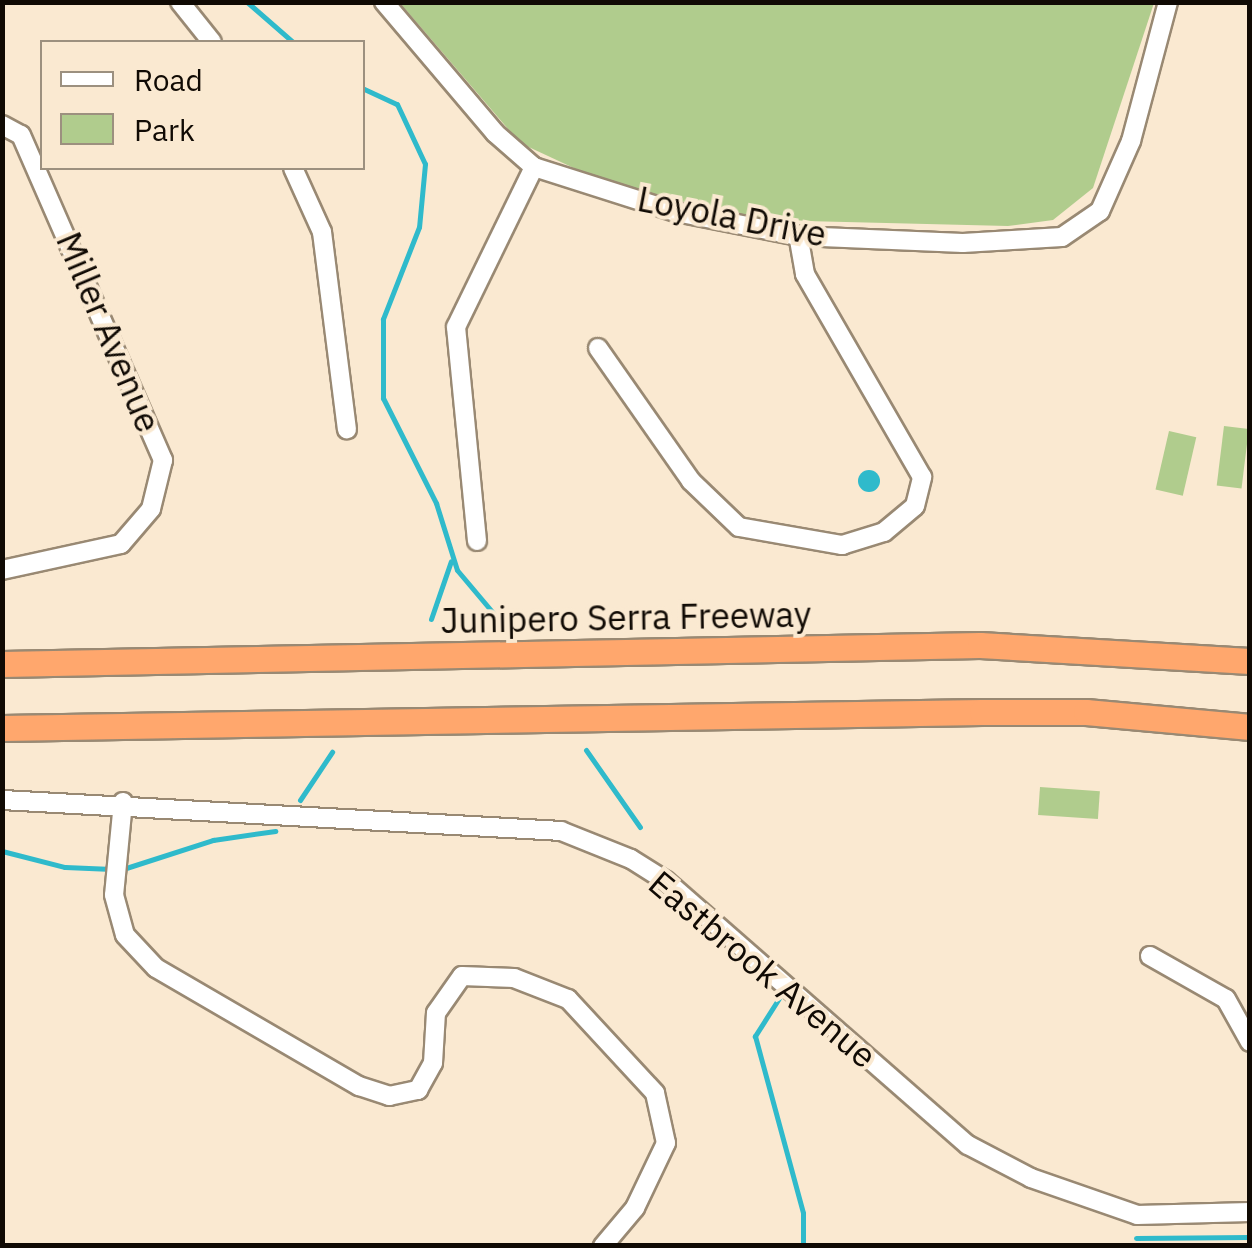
<!DOCTYPE html>
<html>
<head>
<meta charset="utf-8">
<style>
	body { margin:0 }
	#map { position:relative; width:1252px; height:1248px; overflow:hidden; background:#fae9d1; font-family:"IBM Plex Sans",sans-serif }
	div>[style] { position:absolute }
	[style*='--x'] { left:calc(var(--x)*1px); top:calc(var(--y)*1px); width:calc(var(--w)*1px); rotate:calc(var(--a)*1deg) }
	.green>* { inset:0; background:#b0cc8d; transform-origin:0 0 }
	.water>* { inset:0; background:#2fbacb }
	.round { border-radius:50% }
	.stream>* { height:5px; margin:-2.5px; padding:0 2.5px; transform-origin:2.5px; border-radius:2.5px; background:#2fbacb }
	.roads { filter:drop-shadow(2px 0 #998973) drop-shadow(-2px 0 #998973) drop-shadow(0 2px #998973) drop-shadow(0 -2px #998973) }
	.minor>* { height:18px; margin:-9px; padding:0 9px; transform-origin:9px; border-radius:9px; background:#fff }
	.highway>* { height:25px; margin:-12.5px; padding:0 12.5px; transform-origin:12.5px; border-radius:12.5px; background:#ffa76d }
	span { translate:-50% -50%; white-space:nowrap; text-align:center; line-height:1.15; -webkit-text-stroke:8px #fae9d1; paint-order:stroke }
	.street-label { font-size:35px; color:#100a04 }
	.frame { position:absolute; inset:0; border:5px solid #100a04; pointer-events:none }
	.legend { position:absolute; left:40px; top:40px; width:325px; height:130px; box-sizing:border-box; background:#fae9d1; border:2px solid #9c907f; margin:0; padding:12px 18px; list-style:none; font-size:30px; color:#100a04 }
	.legend li { display:flex; align-items:center; gap:20px; height:50px }
	.legend b { width:50px; border:2px solid #9c907f }
</style>
</head>
<body>
<div id="map">
	<div class="green">
		<i style="clip-path:polygon(400px 3px,1154px 3px,1093px 188px,1053px 220px,1008px 226px,805px 221px,698px 210px,591px 176px,520px 143px)"></i>
		<i style="left:1224px;top:426px;width:25px;height:60px;rotate:7deg"></i>
		<i style="left:1169px;top:431px;width:28px;height:60px;rotate:13deg"></i>
		<i style="left:1040px;top:787px;width:60px;height:28px;rotate:4deg"></i>
	</div>
	<div class="water">
		<i class="round" style="left:858px;top:470px;width:22px;height:22px"></i>
	</div>
	<div class="stream">
		<i style="--x:247;--y:2;--w:61;--a:41"></i>
		<i style="--x:362;--y:88;--w:38;--a:25"></i>
		<i style="--x:397;--y:104;--w:66;--a:65"></i>
		<i style="--x:425;--y:164;--w:63;--a:95.4"></i>
		<i style="--x:419;--y:227;--w:99;--a:111.4"></i>
		<i style="--x:383;--y:319;--w:79;--a:90"></i>
		<i style="--x:383;--y:398;--w:118;--a:63.2"></i>
		<i style="--x:436;--y:503;--w:70;--a:72.6"></i>
		<i style="--x:457;--y:570;--w:67;--a:49.9"></i>
		<i style="--x:431;--y:619;--w:61;--a:-71"></i>
		<i style="--x:586;--y:750;--w:94;--a:55"></i>
		<i style="--x:300;--y:800;--w:58;--a:-56.3"></i>
		<i style="--x:2;--y:851;--w:65;--a:14.3"></i>
		<i style="--x:65;--y:867;--w:47;--a:2.4"></i>
		<i style="--x:123;--y:869;--w:95;--a:-17.9"></i>
		<i style="--x:213;--y:840;--w:63;--a:-8.3"></i>
		<i style="--x:781;--y:995;--w:49;--a:122.4"></i>
		<i style="--x:755;--y:1036;--w:183;--a:74.8"></i>
		<i style="--x:803;--y:1213;--w:33;--a:90"></i>
		<i style="--x:1136;--y:1238;--w:114;--a:-0.5"></i>
	</div>
	<div class="roads">
		<div class="minor">
			<i style="--x:180;--y:2;--w:51;--a:51.3"></i>
			<i style="--x:384;--y:2;--w:172;--a:49.7"></i>
			<i style="--x:495;--y:133;--w:52;--a:41.1"></i>
			<i style="--x:534;--y:167;--w:149;--a:17.6"></i>
			<i style="--x:676;--y:212;--w:124;--a:11.1"></i>
			<i style="--x:798;--y:236;--w:165;--a:2.4"></i>
			<i style="--x:963;--y:243;--w:99;--a:-3.5"></i>
			<i style="--x:1062;--y:237;--w:46;--a:-34.4"></i>
			<i style="--x:1100;--y:211;--w:77;--a:-66.1"></i>
			<i style="--x:1131;--y:141;--w:144;--a:-75.1"></i>
			<i style="--x:2;--y:125;--w:21;--a:28"></i>
			<i style="--x:21;--y:135;--w:355;--a:66.4"></i>
			<i style="--x:163;--y:460;--w:50;--a:103.8"></i>
			<i style="--x:151;--y:509;--w:46;--a:130.6"></i>
			<i style="--x:121;--y:544;--w:122;--a:167.7"></i>
			<i style="--x:293;--y:168;--w:70;--a:65.6"></i>
			<i style="--x:322;--y:232;--w:199;--a:82.8"></i>
			<i style="--x:598;--y:348;--w:162;--a:55"></i>
			<i style="--x:691;--y:481;--w:66;--a:43.8"></i>
			<i style="--x:739;--y:527;--w:105;--a:9.9"></i>
			<i style="--x:842;--y:545;--w:44;--a:-17.2"></i>
			<i style="--x:884;--y:532;--w:40;--a:-40"></i>
			<i style="--x:915;--y:506;--w:30;--a:-76"></i>
			<i style="--x:922;--y:477;--w:234;--a:-120"></i>
			<i style="--x:805;--y:274;--w:39;--a:-100"></i>
			<i style="--x:477;--y:541;--w:215;--a:-95.6"></i>
			<i style="--x:456;--y:327;--w:178;--a:-64"></i>
			<i style="--x:2;--y:800;--w:560;--a:3.17"></i>
			<i style="--x:561;--y:831;--w:75;--a:21.8"></i>
			<i style="--x:631;--y:859;--w:41;--a:32.2"></i>
			<i style="--x:666;--y:881;--w:401;--a:41.2"></i>
			<i style="--x:968;--y:1145;--w:71;--a:27.6"></i>
			<i style="--x:1031;--y:1178;--w:112;--a:19.2"></i>
			<i style="--x:1137;--y:1215;--w:113;--a:-1.5"></i>
			<i style="--x:123;--y:802;--w:93;--a:95.5"></i>
			<i style="--x:114;--y:895;--w:41;--a:74.6"></i>
			<i style="--x:125;--y:935;--w:45;--a:46.8"></i>
			<i style="--x:156;--y:968;--w:235;--a:30.2"></i>
			<i style="--x:359;--y:1086;--w:32;--a:18"></i>
			<i style="--x:389;--y:1096;--w:30;--a:-12"></i>
			<i style="--x:418;--y:1090;--w:31;--a:-61"></i>
			<i style="--x:433;--y:1063;--w:50;--a:-86.6"></i>
			<i style="--x:436;--y:1013;--w:45;--a:-54.9"></i>
			<i style="--x:462;--y:976;--w:52;--a:2.2"></i>
			<i style="--x:514;--y:978;--w:58;--a:21.3"></i>
			<i style="--x:568;--y:999;--w:128;--a:47.2"></i>
			<i style="--x:655;--y:1093;--w:51;--a:77.6"></i>
			<i style="--x:666;--y:1143;--w:72;--a:115.5"></i>
			<i style="--x:635;--y:1208;--w:50;--a:130.1"></i>
			<i style="--x:1150;--y:956;--w:87;--a:29.5"></i>
			<i style="--x:1226;--y:999;--w:49;--a:60.8"></i>
		</div>
		<div class="highway">
			<i style="--x:2;--y:664;--w:978;--a:-1.11"></i>
			<i style="--x:980;--y:645;--w:270;--a:3.4"></i>
			<i style="--x:2;--y:728;--w:980;--a:-0.94"></i>
			<i style="--x:982;--y:712;--w:104;--a:0"></i>
			<i style="--x:1086;--y:712;--w:165;--a:5.2"></i>
		</div>
	</div>
	<div class="street-label">
		<span style="left:732px;top:216px;rotate:11deg">Loyola Drive</span>
		<span style="left:109px;top:332px;rotate:67deg">Miller Avenue</span>
		<span style="left:626px;top:617px;rotate:-1deg">Junipero Serra Freeway</span>
		<span style="left:763px;top:969px;rotate:40deg">Eastbrook Avenue</span>
	</div>
	<div class="frame"></div>
	<ul class="legend">
	<li><b style="height:12px;background:#fff"></b>Road</li>
	<li><b style="height:28px;background:#b0cc8d"></b>Park</li>
	</ul>
</div>
</body>
</html>
